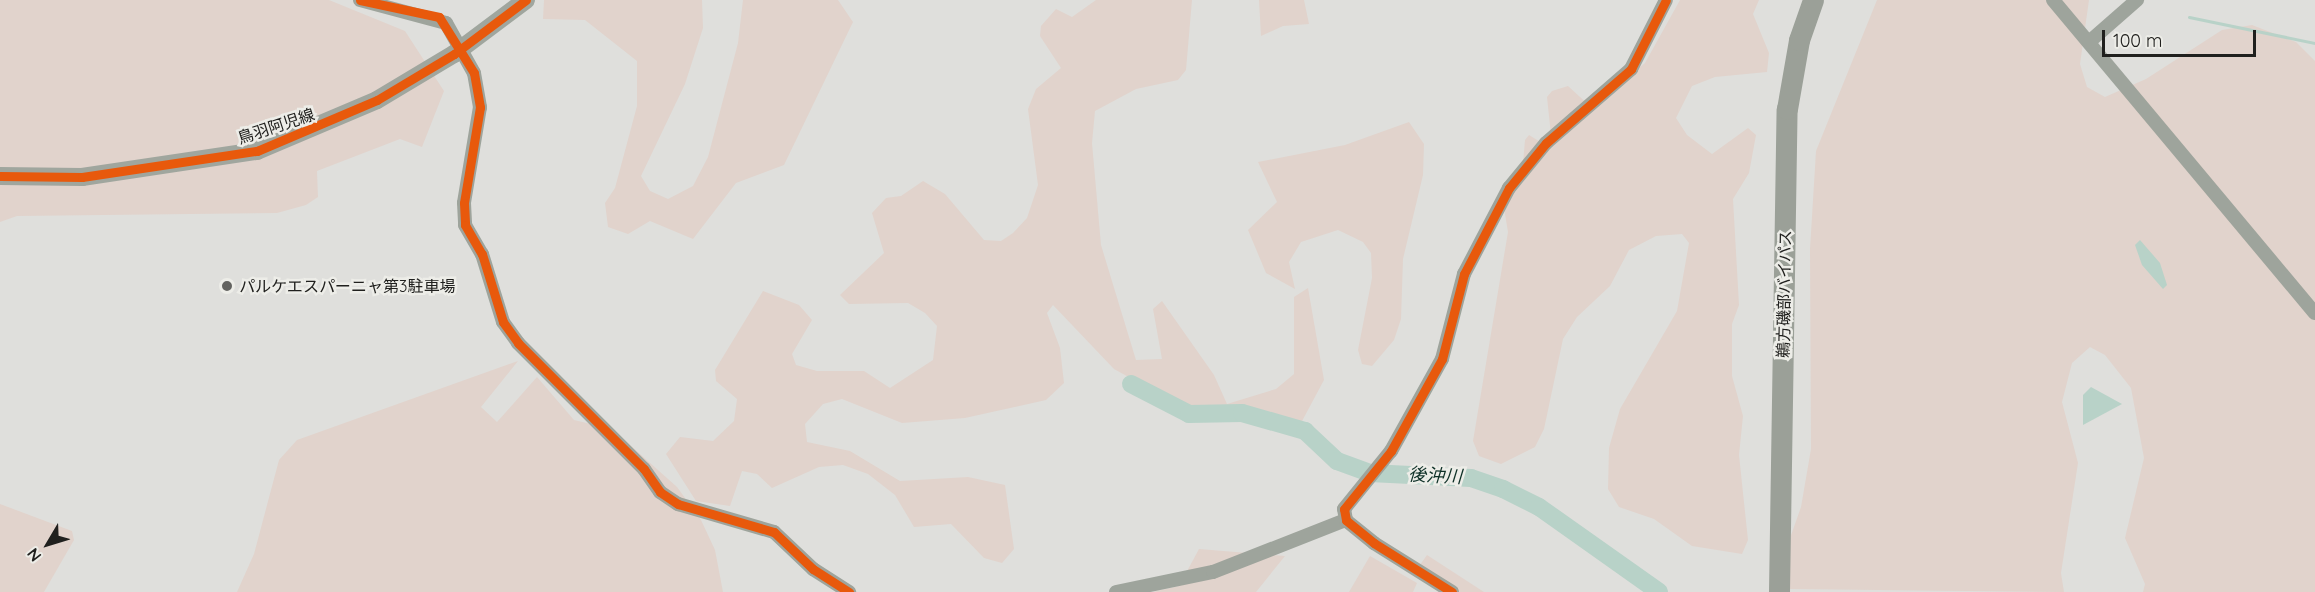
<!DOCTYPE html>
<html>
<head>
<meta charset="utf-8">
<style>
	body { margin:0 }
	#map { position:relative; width:2315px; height:592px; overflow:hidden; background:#dfdfdc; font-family:Quicksand,"Noto Sans JP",sans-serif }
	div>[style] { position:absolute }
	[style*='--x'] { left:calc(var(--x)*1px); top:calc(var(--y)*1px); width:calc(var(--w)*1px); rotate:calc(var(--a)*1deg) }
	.green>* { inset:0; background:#e1d3cc }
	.water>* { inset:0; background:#b8d2c8 }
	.stream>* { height:3px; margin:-1.5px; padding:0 1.5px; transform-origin:1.5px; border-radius:1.5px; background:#b8d2c8 }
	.river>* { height:18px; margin:-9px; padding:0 9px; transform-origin:9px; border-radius:9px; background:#b8d2c8 }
	.minor>* { height:14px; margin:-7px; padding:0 7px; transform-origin:7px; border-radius:7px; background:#9ea49c }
	.major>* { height:18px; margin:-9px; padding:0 9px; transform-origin:9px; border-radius:9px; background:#a0a69e }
	.highway>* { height:21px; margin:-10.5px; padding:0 10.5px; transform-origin:10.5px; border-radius:10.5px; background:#9ba098 }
	.minor-bridge>* { height:14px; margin:-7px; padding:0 7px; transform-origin:7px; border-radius:7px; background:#9ea49c }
	.cycleway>* { height:9px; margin:-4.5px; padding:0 4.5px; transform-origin:4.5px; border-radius:4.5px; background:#e8590c }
	.dots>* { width:16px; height:16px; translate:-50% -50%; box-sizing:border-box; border:3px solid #edede8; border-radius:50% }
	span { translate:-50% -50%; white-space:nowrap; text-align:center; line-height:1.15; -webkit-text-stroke:5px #edede8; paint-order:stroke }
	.street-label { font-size:16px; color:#20201e }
	.poi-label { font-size:16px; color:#20201e }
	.left { translate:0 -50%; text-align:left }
	.water-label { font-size:18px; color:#0e3027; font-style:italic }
	.north { position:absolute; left:18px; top:514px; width:60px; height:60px; -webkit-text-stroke:4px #edede8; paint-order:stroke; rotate:232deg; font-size:16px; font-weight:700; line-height:24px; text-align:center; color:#20201e }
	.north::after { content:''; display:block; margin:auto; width:21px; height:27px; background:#20201e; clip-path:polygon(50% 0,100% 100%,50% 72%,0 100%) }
	.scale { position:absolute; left:2102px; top:30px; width:154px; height:27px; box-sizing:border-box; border:3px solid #20201e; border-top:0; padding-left:8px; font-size:18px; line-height:21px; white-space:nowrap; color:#20201e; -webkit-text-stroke:4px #edede8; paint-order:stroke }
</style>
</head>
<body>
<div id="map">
	<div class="green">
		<i style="clip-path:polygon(0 0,329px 0,405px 31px,444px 91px,422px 147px,400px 139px,317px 171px,318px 197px,306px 205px,277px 213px,17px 216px,0 222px)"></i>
		<i style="clip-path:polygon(544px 0,702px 0,703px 28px,685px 84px,641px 176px,650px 191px,668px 199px,693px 186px,708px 157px,738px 43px,743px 0,838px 0,853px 22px,784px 165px,736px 183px,693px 239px,650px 221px,628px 234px,608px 227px,605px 203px,615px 188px,637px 106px,637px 61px,585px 20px,543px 19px)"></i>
		<i style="clip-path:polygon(1096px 0,1192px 0,1186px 70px,1178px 80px,1136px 89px,1095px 111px,1092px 143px,1101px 245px,1136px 360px,1162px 359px,1153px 309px,1162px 301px,1214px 375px,1227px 404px,1276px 389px,1294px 374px,1294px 297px,1308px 288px,1324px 380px,1301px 423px,1254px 410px,1189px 407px,1163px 396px,1114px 369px,1053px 305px,1047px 313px,1060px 348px,1064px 383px,1046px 400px,965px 418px,902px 423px,842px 399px,823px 404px,805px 424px,807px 442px,850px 451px,900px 481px,968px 477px,1005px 485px,1014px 549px,1002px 563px,984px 558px,951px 524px,914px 527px,895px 495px,868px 474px,843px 465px,819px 467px,772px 488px,757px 474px,742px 471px,730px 506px,696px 501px,666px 454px,680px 437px,713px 441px,734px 421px,737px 399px,716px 381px,715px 370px,763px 291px,799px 305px,812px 320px,792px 354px,796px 365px,817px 371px,864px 371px,890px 388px,933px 360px,937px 326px,925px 313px,908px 303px,849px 304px,840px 295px,884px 253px,872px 213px,886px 198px,901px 196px,923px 181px,945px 194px,984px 240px,1001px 241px,1013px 233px,1027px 218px,1038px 185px,1028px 109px,1036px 89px,1061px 68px,1040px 36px,1041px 26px,1056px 9px,1072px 17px)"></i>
		<i style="clip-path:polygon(1259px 0,1304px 0,1309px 24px,1283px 26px,1261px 36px)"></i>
		<i style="clip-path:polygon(1680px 0,1759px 0,1753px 14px,1769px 53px,1767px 72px,1715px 77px,1692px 86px,1676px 118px,1687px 135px,1712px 154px,1748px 128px,1756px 135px,1749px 173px,1733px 199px,1739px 305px,1732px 324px,1732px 376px,1743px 416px,1739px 455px,1748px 540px,1742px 554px,1692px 546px,1654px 519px,1619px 507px,1608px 489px,1609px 448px,1620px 409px,1677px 311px,1689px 243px,1682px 234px,1656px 236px,1629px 250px,1610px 286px,1577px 317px,1563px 339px,1544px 429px,1535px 447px,1501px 464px,1479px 456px,1473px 441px,1508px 232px,1504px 208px,1523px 163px,1525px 140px,1529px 135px,1542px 143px,1551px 135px,1547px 97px,1552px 91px,1568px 86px,1591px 107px,1645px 63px)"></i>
		<i style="clip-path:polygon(1877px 0,2089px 0,2080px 64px,2087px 87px,2105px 97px,2146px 79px,2222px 30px,2252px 25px,2296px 42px,2315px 61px,2315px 592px,2143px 592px,2145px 584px,2125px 538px,2144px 458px,2131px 388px,2105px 355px,2090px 347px,2072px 363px,2062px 402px,2078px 463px,2061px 573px,2064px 592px,1789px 589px,1789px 541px,1801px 507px,1811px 449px,1810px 249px,1816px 151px)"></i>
		<i style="clip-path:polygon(1409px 122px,1424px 144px,1423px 175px,1403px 259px,1401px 319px,1394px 340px,1372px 366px,1362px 364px,1358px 350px,1372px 278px,1371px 253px,1363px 242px,1338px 230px,1301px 242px,1289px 262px,1295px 289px,1266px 273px,1248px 230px,1277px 202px,1258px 162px,1345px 145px)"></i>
		<i style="clip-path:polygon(518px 361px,481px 407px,497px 422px,537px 377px,574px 420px,612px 429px,677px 487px,701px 520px,715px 550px,723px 592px,237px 592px,254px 554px,279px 460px,297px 440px)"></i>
		<i style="clip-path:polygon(0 504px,72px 531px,74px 540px,44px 592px,0 592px)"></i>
		<i style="clip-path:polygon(1199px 549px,1285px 556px,1256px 592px,1153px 592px,1179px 586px)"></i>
		<i style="clip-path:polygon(1427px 555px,1484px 592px,1460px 592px,1417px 569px)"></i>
		<i style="clip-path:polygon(1370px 556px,1417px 583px,1413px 592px,1349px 592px)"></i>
	</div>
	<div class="water">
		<i style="clip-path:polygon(2140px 240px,2160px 263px,2167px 285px,2163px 289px,2142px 265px,2135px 245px)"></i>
		<i style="clip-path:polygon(2091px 387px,2122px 404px,2083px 425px,2083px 395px)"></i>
	</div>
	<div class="stream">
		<i style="--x:2189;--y:17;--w:129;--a:11.7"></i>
	</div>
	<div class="river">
		<i style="--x:1131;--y:384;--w:65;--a:27.3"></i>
		<i style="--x:1189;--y:414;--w:53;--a:-1.1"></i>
		<i style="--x:1242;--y:413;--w:66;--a:15.9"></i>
		<i style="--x:1305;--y:431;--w:44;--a:43.2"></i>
		<i style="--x:1337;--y:461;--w:35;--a:20"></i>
		<i style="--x:1370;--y:473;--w:101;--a:2.8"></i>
		<i style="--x:1471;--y:478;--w:34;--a:19"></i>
		<i style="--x:1503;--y:489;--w:40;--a:26.6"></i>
		<i style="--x:1539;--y:507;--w:147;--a:35.3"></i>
	</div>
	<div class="minor">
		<i style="--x:360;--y:0;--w:89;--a:15"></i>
		<i style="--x:2053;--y:0;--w:408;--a:50.1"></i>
		<i style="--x:2089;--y:42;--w:64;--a:-41.2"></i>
		<i style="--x:474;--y:73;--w:35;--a:80"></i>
		<i style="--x:480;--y:107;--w:97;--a:99.5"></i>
		<i style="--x:464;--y:203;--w:22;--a:87"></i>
		<i style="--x:465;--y:225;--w:34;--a:60"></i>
		<i style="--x:482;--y:254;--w:71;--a:72.8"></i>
		<i style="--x:503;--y:322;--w:26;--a:54"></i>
		<i style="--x:518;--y:343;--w:178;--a:45"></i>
		<i style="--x:644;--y:469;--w:28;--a:55"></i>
		<i style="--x:660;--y:492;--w:22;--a:34"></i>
		<i style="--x:678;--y:504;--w:100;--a:16.3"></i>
		<i style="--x:774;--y:532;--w:54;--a:43.5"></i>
		<i style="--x:813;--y:569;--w:43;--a:32.6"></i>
		<i style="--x:1116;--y:592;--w:99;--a:-11.7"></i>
		<i style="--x:1213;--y:572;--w:143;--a:-21.4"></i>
		<i style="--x:1452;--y:592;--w:92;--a:-147.9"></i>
		<i style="--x:1374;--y:543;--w:36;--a:-141"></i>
		<i style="--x:1346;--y:520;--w:11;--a:-100"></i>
		<i style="--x:1344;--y:509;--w:75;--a:-51"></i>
		<i style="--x:1391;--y:451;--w:105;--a:-61"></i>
		<i style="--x:1442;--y:359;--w:88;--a:-75.5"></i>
		<i style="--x:1464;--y:274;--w:97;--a:-62.4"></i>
		<i style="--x:1509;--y:188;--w:58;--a:-50.6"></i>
		<i style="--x:1546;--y:143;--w:113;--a:-41"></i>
		<i style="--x:1631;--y:69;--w:77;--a:-63.1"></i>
	</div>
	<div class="major">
		<i style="--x:0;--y:176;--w:82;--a:0.7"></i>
		<i style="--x:82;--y:177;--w:177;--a:-8.5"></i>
		<i style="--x:257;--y:151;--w:130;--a:-23"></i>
		<i style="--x:377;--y:100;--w:90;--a:-30.9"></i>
		<i style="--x:454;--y:54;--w:90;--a:-36.9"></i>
	</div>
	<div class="highway">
		<i style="--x:1779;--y:592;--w:483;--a:-89.1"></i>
		<i style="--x:1787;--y:109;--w:70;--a:-80.1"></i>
		<i style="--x:1799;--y:40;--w:42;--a:-70.7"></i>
	</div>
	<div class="minor-bridge">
		<i style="--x:446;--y:23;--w:57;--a:60.8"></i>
	</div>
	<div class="cycleway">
		<i style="--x:360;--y:0;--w:81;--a:12.1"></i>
		<i style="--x:439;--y:17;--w:66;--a:58"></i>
		<i style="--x:474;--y:73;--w:35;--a:80"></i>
		<i style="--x:480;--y:107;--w:97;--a:99.5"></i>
		<i style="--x:464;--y:203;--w:22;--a:87"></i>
		<i style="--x:465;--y:225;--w:34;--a:60"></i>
		<i style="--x:482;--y:254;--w:71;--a:72.8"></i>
		<i style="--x:503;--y:322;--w:26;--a:54"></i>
		<i style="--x:518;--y:343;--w:178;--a:45"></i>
		<i style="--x:644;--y:469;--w:28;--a:55"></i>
		<i style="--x:660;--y:492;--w:22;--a:34"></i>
		<i style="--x:678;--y:504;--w:100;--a:16.3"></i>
		<i style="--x:774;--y:532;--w:54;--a:43.5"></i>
		<i style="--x:813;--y:569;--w:43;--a:32.6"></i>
		<i style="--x:0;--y:176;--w:82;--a:0.7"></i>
		<i style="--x:82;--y:177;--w:177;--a:-8.5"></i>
		<i style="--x:257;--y:151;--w:130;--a:-23"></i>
		<i style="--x:377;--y:100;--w:90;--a:-30.9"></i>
		<i style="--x:454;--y:54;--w:90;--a:-36.9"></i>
		<i style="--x:1452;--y:592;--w:92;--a:-147.9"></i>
		<i style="--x:1374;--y:543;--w:36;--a:-141"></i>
		<i style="--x:1346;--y:520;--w:11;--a:-100"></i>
		<i style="--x:1344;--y:509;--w:75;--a:-51"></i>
		<i style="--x:1391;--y:451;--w:105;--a:-61"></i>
		<i style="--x:1442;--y:359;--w:88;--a:-75.5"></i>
		<i style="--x:1464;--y:274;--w:97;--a:-62.4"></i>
		<i style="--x:1509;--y:188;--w:58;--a:-50.6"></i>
		<i style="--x:1546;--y:143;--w:113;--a:-41"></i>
		<i style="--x:1631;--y:69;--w:77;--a:-63.1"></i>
	</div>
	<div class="dots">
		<i style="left:227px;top:286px;background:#636360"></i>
	</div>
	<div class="street-label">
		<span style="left:276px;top:126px;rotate:-18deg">鳥羽阿児線</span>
		<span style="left:1784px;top:294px;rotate:-89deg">鵜方磯部バイパス</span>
	</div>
	<div class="poi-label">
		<span class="left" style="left:239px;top:286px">パルケエスパーニャ第3駐車場</span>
	</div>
	<div class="water-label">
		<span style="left:1435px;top:476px;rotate:3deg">後沖川</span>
	</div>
	<div class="north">N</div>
	<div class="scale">100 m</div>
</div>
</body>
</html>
